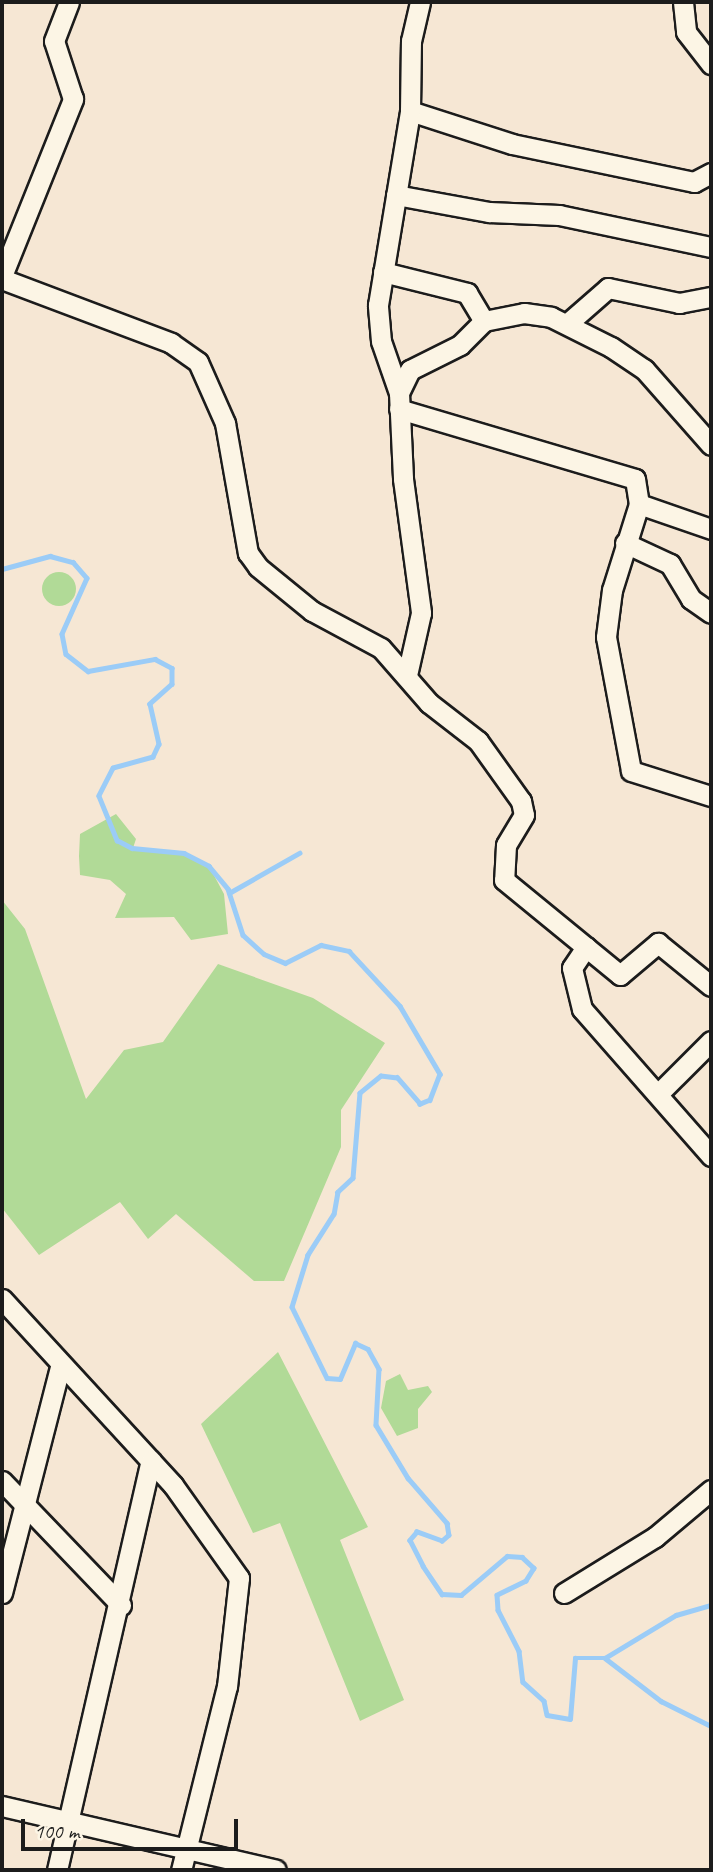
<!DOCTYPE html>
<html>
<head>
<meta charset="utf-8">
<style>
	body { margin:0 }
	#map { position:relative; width:713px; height:1872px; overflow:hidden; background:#f6e7d4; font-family:Caveat,sans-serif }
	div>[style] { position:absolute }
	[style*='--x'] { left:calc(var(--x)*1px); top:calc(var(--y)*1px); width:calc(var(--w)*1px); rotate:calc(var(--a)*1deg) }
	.green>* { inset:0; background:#b1da97 }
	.round { border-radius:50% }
	.stream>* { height:4.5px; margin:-2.25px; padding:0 2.25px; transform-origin:2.25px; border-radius:2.25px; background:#9bccf7 }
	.roads { filter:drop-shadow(2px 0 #1c1c1c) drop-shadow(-2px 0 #1c1c1c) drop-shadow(0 2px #1c1c1c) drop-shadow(0 -2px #1c1c1c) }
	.minor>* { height:19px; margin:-9.5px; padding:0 9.5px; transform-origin:9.5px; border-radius:9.5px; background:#fcf5e5 }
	span { translate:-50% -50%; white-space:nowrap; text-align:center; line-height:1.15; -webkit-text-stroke:6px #fcf5e5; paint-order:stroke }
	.frame { position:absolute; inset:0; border:4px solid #1c1c1c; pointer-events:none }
	.scale { position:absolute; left:21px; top:1819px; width:217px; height:32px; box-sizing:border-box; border:4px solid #1c1c1c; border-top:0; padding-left:9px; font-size:21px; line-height:24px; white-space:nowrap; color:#1c1c1c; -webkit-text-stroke:5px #fcf5e5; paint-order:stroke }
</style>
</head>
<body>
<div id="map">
	<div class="green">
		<i class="round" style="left:42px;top:572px;width:34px;height:34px"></i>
		<i style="clip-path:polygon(116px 814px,136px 839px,133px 848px,184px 853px,209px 866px,224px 894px,228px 934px,191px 940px,174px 917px,115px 918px,126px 894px,110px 880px,80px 875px,79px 856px,80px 834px)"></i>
		<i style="clip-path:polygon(2px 900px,25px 929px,86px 1099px,124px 1050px,163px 1042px,218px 964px,313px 998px,385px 1043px,341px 1110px,341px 1147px,284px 1281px,254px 1281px,176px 1214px,148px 1239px,120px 1202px,39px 1255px,2px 1208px)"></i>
		<i style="clip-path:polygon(278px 1352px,368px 1527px,340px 1540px,404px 1700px,360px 1721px,280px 1523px,253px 1533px,201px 1424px)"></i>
		<i style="clip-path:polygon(400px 1374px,408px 1390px,428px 1386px,432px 1392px,418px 1409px,418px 1428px,397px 1436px,381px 1408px,386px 1381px)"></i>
	</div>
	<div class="stream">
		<i style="--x:2;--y:569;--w:50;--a:-15.2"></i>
		<i style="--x:50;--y:556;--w:24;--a:15"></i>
		<i style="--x:73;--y:562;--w:21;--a:49"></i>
		<i style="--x:87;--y:578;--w:61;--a:114.1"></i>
		<i style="--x:62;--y:634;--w:20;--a:79"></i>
		<i style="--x:66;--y:654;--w:28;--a:38"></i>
		<i style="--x:88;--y:671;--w:68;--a:-10.2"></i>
		<i style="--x:155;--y:659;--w:19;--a:28"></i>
		<i style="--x:172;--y:668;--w:16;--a:90"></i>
		<i style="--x:172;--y:684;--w:30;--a:138"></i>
		<i style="--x:150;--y:704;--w:41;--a:77.3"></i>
		<i style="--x:159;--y:744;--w:14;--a:115"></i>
		<i style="--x:153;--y:757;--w:41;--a:164.6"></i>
		<i style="--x:113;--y:768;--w:31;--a:117"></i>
		<i style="--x:99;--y:796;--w:48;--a:67.8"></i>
		<i style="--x:117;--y:840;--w:17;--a:28"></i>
		<i style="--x:132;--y:848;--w:52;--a:5.5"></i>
		<i style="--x:184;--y:853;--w:28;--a:27"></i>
		<i style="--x:209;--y:866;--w:30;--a:50"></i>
		<i style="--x:228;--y:889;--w:48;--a:71.9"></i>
		<i style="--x:243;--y:935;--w:28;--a:42"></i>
		<i style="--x:264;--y:954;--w:23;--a:23"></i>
		<i style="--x:285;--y:963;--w:40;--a:-26.6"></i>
		<i style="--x:321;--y:945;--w:29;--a:12"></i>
		<i style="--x:349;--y:951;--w:75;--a:47.2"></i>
		<i style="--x:400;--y:1006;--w:79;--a:59.5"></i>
		<i style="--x:440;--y:1074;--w:28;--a:111"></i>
		<i style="--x:430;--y:1100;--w:11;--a:158"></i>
		<i style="--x:420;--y:1104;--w:35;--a:-131"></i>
		<i style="--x:397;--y:1078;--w:16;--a:-173"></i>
		<i style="--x:381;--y:1076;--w:27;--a:141"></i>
		<i style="--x:360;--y:1093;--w:85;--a:94.7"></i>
		<i style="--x:353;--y:1178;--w:21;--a:137"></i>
		<i style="--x:338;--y:1192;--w:22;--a:100"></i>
		<i style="--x:334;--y:1214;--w:49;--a:122.4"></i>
		<i style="--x:308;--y:1255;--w:54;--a:107.1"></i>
		<i style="--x:292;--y:1307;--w:79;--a:63.8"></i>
		<i style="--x:327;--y:1378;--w:13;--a:4"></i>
		<i style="--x:340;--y:1379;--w:39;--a:-67"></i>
		<i style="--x:355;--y:1343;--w:14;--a:25"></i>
		<i style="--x:368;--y:1349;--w:23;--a:61"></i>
		<i style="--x:379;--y:1369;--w:56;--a:93.1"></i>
		<i style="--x:376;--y:1425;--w:62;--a:58.9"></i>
		<i style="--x:408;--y:1478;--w:60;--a:49.1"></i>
		<i style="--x:447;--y:1523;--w:12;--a:81"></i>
		<i style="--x:449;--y:1535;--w:9;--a:139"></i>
		<i style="--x:442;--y:1541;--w:27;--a:-160"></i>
		<i style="--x:417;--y:1532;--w:11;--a:131"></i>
		<i style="--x:410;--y:1540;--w:29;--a:63"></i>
		<i style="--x:423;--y:1566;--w:34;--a:56"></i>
		<i style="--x:442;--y:1594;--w:19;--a:3"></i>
		<i style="--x:461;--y:1595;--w:60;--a:-40.3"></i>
		<i style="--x:507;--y:1556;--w:15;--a:4"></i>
		<i style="--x:522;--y:1557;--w:16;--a:43"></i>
		<i style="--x:534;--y:1568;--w:15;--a:122"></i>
		<i style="--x:526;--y:1581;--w:32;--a:154"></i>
		<i style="--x:497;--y:1595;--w:15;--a:86"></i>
		<i style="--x:498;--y:1610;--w:46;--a:62.9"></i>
		<i style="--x:519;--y:1651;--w:31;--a:83"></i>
		<i style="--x:523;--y:1682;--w:28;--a:42"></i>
		<i style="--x:544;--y:1701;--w:14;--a:78"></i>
		<i style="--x:547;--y:1715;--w:23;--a:10"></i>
		<i style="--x:570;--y:1719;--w:61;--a:-85.3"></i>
		<i style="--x:575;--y:1658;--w:30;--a:0"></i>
		<i style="--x:605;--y:1658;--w:71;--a:37.5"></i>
		<i style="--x:661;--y:1701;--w:56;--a:26.6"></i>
		<i style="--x:229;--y:893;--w:81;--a:-29.7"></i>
		<i style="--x:605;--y:1658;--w:83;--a:-31.2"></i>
		<i style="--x:676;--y:1615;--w:36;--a:-16"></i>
	</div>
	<div class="roads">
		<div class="minor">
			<i style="--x:683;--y:2;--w:30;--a:84"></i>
			<i style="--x:686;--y:32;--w:41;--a:52"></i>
			<i style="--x:410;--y:111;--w:107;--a:17.9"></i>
			<i style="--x:512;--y:144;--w:186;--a:11.8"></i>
			<i style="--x:694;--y:182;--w:19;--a:-28"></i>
			<i style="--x:396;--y:195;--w:95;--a:10.4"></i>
			<i style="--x:489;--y:212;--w:70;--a:2.5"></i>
			<i style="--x:559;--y:215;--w:155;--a:11.9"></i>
			<i style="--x:383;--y:272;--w:87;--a:14"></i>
			<i style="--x:467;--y:293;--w:33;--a:59"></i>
			<i style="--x:484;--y:321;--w:34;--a:135"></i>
			<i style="--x:460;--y:345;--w:56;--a:153.4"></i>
			<i style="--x:410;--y:370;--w:25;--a:116"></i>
			<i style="--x:399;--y:393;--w:86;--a:87.3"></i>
			<i style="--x:403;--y:479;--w:135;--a:82.3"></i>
			<i style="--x:421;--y:613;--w:64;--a:102.7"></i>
			<i style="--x:2;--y:276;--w:191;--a:-68.1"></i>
			<i style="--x:73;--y:99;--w:61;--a:-108.1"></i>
			<i style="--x:54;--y:41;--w:42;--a:-69"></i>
			<i style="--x:2;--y:279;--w:181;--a:20.7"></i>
			<i style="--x:171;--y:343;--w:33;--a:35"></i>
			<i style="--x:198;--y:362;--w:67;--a:66.1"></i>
			<i style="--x:225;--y:423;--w:132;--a:80"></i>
			<i style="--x:248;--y:553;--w:17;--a:54"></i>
			<i style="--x:258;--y:567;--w:70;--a:39.2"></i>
			<i style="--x:312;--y:611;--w:78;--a:28.2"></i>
			<i style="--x:381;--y:648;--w:73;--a:48.9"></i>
			<i style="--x:429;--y:703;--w:62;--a:37.8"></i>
			<i style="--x:478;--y:741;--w:74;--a:54.4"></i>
			<i style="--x:521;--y:801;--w:14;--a:78"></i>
			<i style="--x:524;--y:815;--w:35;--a:121"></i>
			<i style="--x:506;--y:845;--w:35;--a:93"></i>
			<i style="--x:504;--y:880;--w:150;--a:39.3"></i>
			<i style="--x:620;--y:975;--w:50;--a:-40.1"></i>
			<i style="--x:658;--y:943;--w:68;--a:39.1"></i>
			<i style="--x:484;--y:321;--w:41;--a:-11.3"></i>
			<i style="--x:524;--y:313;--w:27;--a:8"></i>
			<i style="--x:551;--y:317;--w:67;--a:26.6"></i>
			<i style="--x:611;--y:347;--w:40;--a:34"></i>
			<i style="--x:644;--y:369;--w:101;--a:48.6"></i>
			<i style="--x:568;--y:323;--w:53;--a:-41.2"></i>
			<i style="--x:608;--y:288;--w:73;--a:11.9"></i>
			<i style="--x:679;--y:303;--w:33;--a:-11"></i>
			<i style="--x:399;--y:393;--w:55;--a:-109.1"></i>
			<i style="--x:381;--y:341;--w:36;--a:-95"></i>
			<i style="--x:378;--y:305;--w:197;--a:-80.6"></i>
			<i style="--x:410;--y:111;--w:70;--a:-89.2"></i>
			<i style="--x:411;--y:41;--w:40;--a:-77"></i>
			<i style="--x:399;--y:409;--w:246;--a:16.5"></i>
			<i style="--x:635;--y:479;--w:25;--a:81"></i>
			<i style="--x:639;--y:504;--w:90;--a:107.4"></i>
			<i style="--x:612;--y:590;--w:47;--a:97.3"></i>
			<i style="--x:606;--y:637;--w:136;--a:79.4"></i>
			<i style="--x:631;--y:771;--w:84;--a:17.4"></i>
			<i style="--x:639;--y:504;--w:76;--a:19.1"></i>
			<i style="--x:625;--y:543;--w:50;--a:25"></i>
			<i style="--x:670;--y:564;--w:41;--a:59"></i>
			<i style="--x:691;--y:599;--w:24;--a:35"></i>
			<i style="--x:586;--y:947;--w:25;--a:124"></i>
			<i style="--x:572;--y:968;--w:42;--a:76.3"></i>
			<i style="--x:582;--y:1009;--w:196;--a:48.7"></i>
			<i style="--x:658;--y:1094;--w:75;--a:-45"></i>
			<i style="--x:2;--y:1299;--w:253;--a:47.4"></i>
			<i style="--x:173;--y:1485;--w:114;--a:54.6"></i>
			<i style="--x:239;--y:1578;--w:109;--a:96.3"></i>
			<i style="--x:227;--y:1686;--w:190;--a:104"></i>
			<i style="--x:2;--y:1481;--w:172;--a:46.2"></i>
			<i style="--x:2;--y:1593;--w:236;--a:-75.6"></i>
			<i style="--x:564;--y:1593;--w:107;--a:-31.6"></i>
			<i style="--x:655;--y:1537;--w:73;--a:-40"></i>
			<i style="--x:2;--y:1806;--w:281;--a:13.1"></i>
			<i style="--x:57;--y:1870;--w:420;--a:-77.1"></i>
		</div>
	</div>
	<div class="frame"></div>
	<div class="scale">100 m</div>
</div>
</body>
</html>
